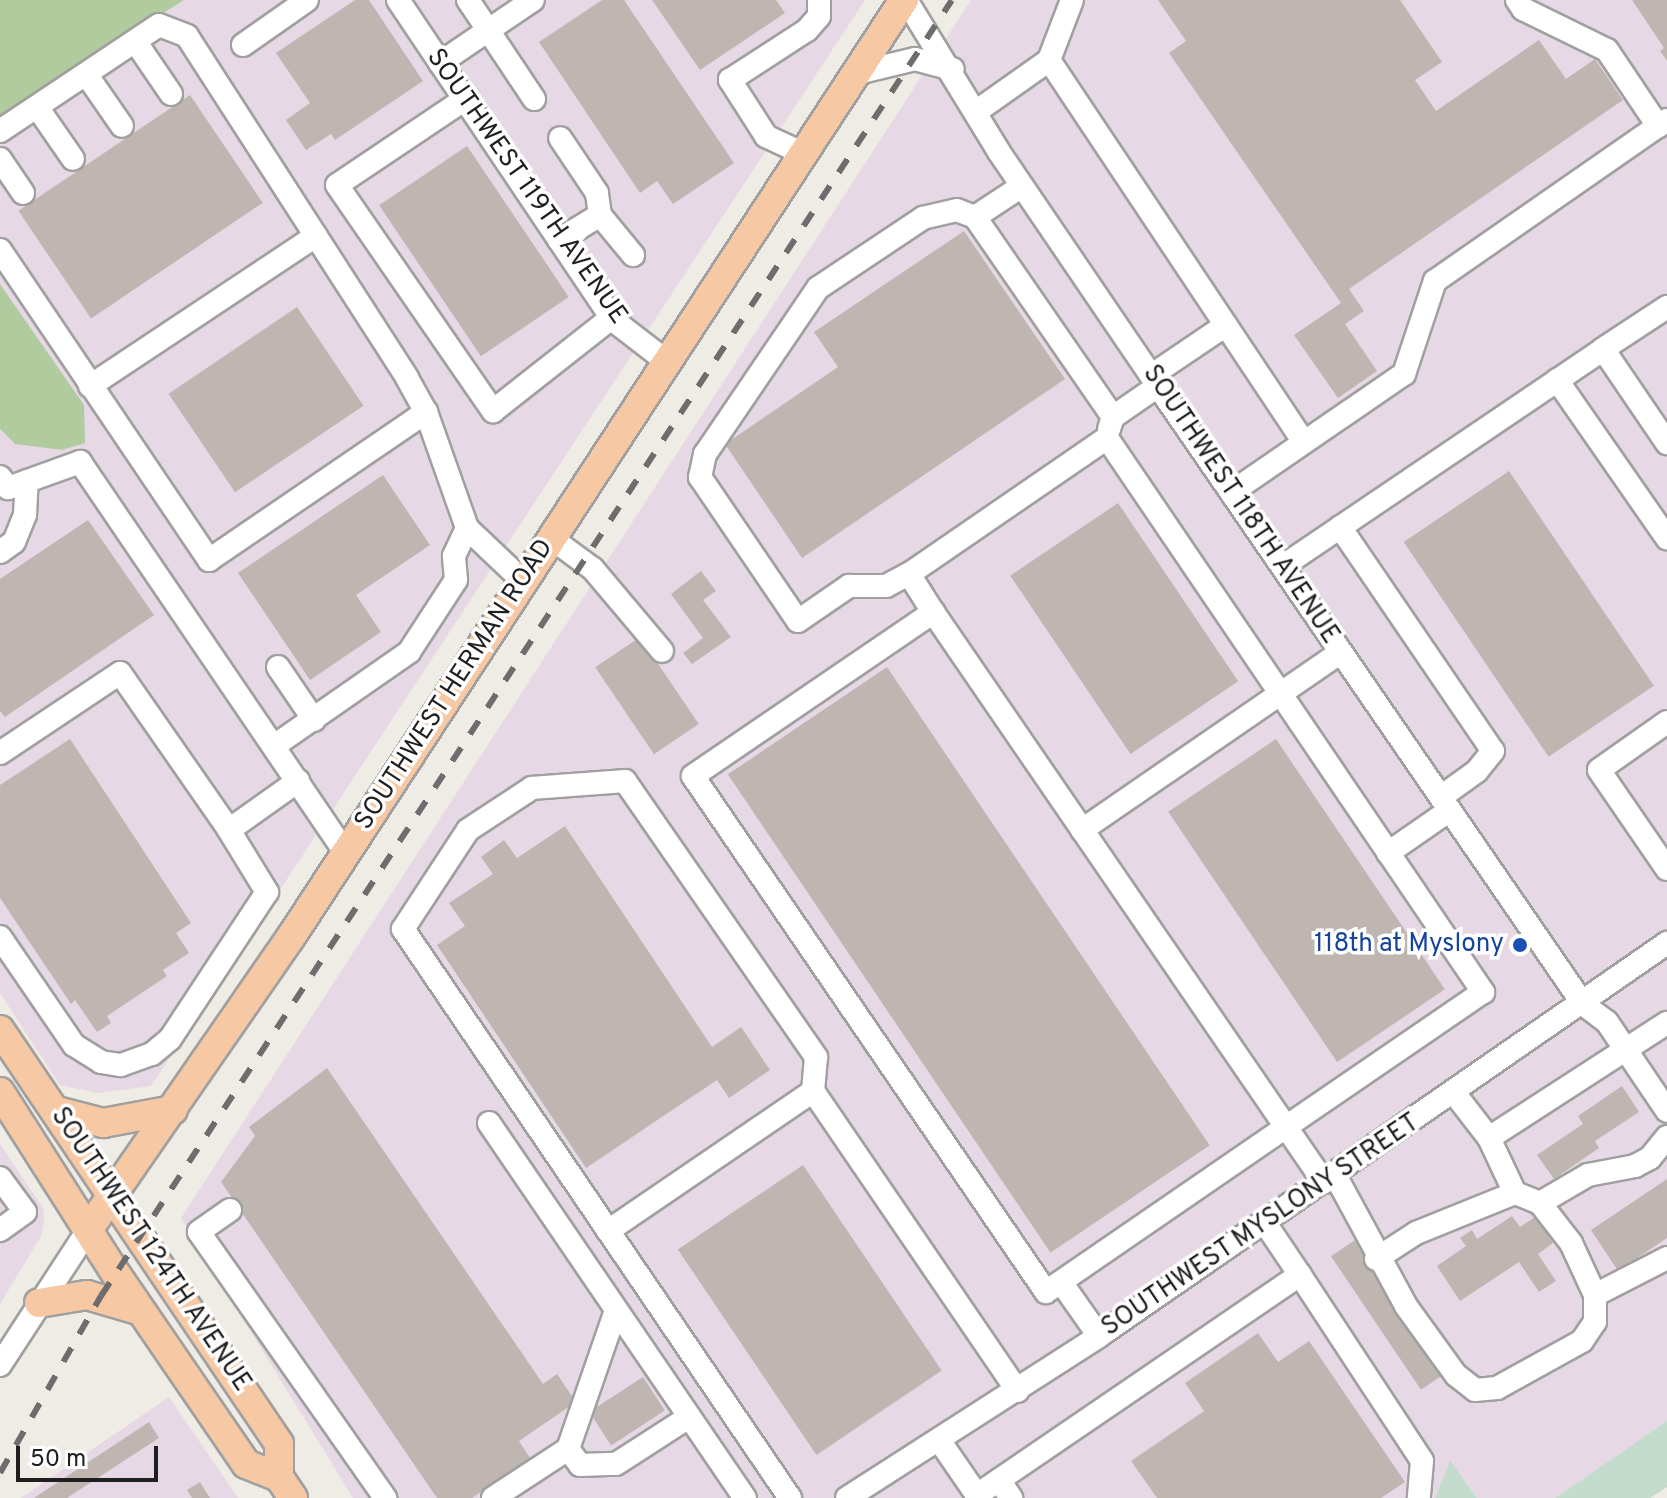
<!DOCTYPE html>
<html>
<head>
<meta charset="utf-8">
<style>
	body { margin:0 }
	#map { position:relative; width:1667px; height:1498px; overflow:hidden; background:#efebe5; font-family:Overpass,sans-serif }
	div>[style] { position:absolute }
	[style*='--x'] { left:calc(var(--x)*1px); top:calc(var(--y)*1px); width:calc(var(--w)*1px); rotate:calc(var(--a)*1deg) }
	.industrial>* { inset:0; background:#e7d8e6 }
	.forest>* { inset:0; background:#b0cb9d }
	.wetland>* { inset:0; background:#c3dcce }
	.building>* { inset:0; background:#bfb6b2; transform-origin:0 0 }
	.roads { filter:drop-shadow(2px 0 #a0a0a0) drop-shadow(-2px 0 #a0a0a0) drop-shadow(0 2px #a0a0a0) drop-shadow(0 -2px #a0a0a0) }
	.minor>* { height:22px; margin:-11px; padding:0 11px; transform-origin:11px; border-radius:11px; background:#fff }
	.major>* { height:28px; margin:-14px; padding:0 14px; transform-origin:14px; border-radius:14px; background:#f6c8a4 }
	.rail>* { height:6px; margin-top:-3px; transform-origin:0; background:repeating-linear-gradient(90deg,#6d6d6d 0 16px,transparent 0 32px) }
	.dots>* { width:22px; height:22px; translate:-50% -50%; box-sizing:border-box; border:4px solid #fff; border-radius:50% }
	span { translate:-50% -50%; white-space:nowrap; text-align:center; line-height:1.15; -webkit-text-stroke:7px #fff; paint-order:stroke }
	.street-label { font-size:26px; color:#1f1f1f }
	.transit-label { font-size:26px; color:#164399 }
	.right { translate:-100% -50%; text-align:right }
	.scale { position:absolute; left:16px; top:1446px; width:142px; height:36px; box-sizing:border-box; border:4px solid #1f1f1f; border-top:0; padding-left:10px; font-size:24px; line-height:28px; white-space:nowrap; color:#1f1f1f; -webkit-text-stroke:6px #fff; paint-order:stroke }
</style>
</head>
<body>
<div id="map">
	<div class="industrial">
		<i style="clip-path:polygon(184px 0,865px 0,151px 1086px,97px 1093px,60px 1085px,0 993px,0 429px,15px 444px,62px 450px,83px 405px,0 284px,0 116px)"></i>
		<i style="clip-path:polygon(971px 0,1667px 0,1667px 1421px,1555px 1498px,1477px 1498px,1450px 1460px,1435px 1498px,353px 1498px,181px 1218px)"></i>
		<i style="clip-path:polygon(0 1144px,43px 1208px,44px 1222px,41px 1236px,0 1304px)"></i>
		<i style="clip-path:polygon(169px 1397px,238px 1498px,21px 1498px)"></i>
	</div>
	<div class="forest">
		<i style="clip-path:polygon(0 0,184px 0,0 116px)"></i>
		<i style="clip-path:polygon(0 284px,84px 405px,85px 443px,62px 450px,15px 444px,0 429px)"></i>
	</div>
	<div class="wetland">
		<i style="clip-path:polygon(1667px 1421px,1667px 1487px,1650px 1498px,1555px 1498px)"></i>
		<i style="clip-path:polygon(1450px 1460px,1477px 1498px,1435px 1498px)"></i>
	</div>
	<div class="building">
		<i style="clip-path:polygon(355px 0,369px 0,423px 81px,335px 140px,331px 134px,306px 150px,286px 120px,310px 103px,276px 53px)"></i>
		<i style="clip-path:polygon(602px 0,624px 0,734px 163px,673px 204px,657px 181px,640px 193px,539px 42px)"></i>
		<i style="clip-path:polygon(652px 0,776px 0,785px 13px,700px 70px)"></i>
		<i style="clip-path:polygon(1158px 0,1400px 0,1442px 62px,1415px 80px,1436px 111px,1539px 40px,1566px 79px,1595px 59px,1623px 100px,1349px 289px,1364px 311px,1345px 324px,1377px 371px,1338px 398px,1294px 335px,1341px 303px,1169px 53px,1186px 41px)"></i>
		<i style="clip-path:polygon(1632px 0,1667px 0,1667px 61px,1660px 51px,1664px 48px)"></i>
		<i style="left:190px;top:95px;width:130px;height:207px;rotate:56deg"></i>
		<i style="left:467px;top:146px;width:182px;height:106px;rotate:56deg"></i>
		<i style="clip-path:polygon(964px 231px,1065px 379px,802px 558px,725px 444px,838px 367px,814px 332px)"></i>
		<i style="left:297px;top:307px;width:119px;height:155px;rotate:56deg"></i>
		<i style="left:1509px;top:471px;width:259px;height:127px;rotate:56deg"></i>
		<i style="clip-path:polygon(383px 475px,430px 545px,356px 595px,381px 632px,310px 680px,238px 573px)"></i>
		<i style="left:1118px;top:503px;width:215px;height:130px;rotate:56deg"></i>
		<i style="clip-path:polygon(88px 520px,154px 615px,5px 717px,0 711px,0 579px)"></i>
		<i style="clip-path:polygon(701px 571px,716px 591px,703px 600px,731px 637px,692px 664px,683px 653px,703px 638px,671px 594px)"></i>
		<i style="left:640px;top:637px;width:105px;height:54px;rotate:56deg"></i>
		<i style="left:887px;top:667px;width:577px;height:192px;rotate:56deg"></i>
		<i style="clip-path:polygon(70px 739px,191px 923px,176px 933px,189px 953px,163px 970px,167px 976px,107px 1016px,111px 1023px,97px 1032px,75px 1000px,71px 1004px,0 898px,0 785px)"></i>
		<i style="left:1276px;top:739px;width:302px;height:130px;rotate:56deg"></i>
		<i style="clip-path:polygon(565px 826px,712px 1047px,741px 1027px,770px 1070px,729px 1098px,717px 1080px,586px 1168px,437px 945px,465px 926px,449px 903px,493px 874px,481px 857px,504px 840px,517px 858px)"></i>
		<i style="clip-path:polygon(327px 1068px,543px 1384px,557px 1374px,576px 1402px,519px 1441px,530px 1458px,472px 1498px,437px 1498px,221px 1182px,255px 1136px,249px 1127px)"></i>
		<i style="clip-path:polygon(1622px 1086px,1639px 1112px,1595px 1141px,1599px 1148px,1554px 1179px,1537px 1155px,1583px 1124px,1578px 1116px)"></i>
		<i style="left:803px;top:1165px;width:248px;height:151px;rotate:56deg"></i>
		<i style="clip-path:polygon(1667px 1179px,1667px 1238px,1618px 1271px,1591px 1230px)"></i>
		<i style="clip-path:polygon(1512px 1216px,1520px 1227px,1535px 1217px,1553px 1243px,1538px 1254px,1556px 1281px,1539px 1292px,1519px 1262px,1460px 1301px,1437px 1266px,1466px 1246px,1460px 1238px,1472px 1230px,1477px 1239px)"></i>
		<i style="left:1355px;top:1240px;width:161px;height:29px;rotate:56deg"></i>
		<i style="clip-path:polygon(1258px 1333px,1278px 1362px,1309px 1341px,1405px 1482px,1381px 1498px,1157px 1498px,1131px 1461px,1204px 1411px,1185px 1383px)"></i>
		<i style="left:643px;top:1377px;width:40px;height:64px;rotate:57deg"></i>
		<i style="clip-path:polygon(149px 1422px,159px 1438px,67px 1498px,34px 1498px)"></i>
		<i style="clip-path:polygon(200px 1482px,210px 1498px,192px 1498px,187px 1490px)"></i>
	</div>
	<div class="roads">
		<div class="minor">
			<i style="--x:398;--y:0;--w:386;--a:56.1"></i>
			<i style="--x:613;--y:320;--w:67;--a:37.7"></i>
			<i style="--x:468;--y:0;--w:119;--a:56.3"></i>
			<i style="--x:906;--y:0;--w:178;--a:58.5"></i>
			<i style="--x:999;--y:152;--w:283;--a:55.8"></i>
			<i style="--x:1158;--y:386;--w:750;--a:55.48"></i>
			<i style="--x:1583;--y:1004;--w:30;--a:37"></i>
			<i style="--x:1607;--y:1022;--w:107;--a:56"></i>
			<i style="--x:1517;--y:0;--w:11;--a:56"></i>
			<i style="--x:1523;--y:9;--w:93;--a:26"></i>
			<i style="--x:1607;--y:50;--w:92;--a:56.1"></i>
			<i style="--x:135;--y:41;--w:64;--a:55.8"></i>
			<i style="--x:243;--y:45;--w:78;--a:-35.1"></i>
			<i style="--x:1049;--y:60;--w:64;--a:-69"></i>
			<i style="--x:440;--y:63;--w:112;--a:-34.1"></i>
			<i style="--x:86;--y:74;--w:63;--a:55.3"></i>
			<i style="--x:853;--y:74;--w:64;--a:-13.6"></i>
			<i style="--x:915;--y:59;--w:39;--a:15"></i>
			<i style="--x:465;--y:99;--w:154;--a:146.1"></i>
			<i style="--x:337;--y:185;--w:275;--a:55.4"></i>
			<i style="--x:493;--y:411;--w:150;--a:-38.2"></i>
			<i style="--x:37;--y:107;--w:63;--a:55.3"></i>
			<i style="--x:977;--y:111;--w:88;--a:-35.3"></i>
			<i style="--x:1049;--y:60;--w:459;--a:56.3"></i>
			<i style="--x:0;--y:131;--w:191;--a:-33.7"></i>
			<i style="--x:159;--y:25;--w:30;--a:21"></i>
			<i style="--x:187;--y:36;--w:407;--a:57.2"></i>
			<i style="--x:407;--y:378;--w:39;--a:61"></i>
			<i style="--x:426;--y:412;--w:123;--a:70.5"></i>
			<i style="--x:467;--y:528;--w:77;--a:43.4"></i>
			<i style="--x:802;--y:153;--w:40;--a:-155"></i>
			<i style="--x:766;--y:136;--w:67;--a:-122.7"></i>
			<i style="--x:730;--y:80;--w:92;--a:-33"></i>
			<i style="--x:807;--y:30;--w:18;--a:-49"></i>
			<i style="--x:819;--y:16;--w:16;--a:-90"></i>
			<i style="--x:0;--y:159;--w:41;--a:55.9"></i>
			<i style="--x:600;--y:215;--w:52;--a:50.5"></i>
			<i style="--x:975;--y:217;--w:56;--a:-33.4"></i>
			<i style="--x:559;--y:240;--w:48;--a:-31.4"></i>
			<i style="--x:600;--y:215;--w:22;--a:-98"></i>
			<i style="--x:597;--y:193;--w:66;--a:-123.9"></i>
			<i style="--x:0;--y:250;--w:374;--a:56"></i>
			<i style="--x:209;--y:560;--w:263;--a:-34.3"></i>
			<i style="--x:1603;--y:349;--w:77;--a:-33.3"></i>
			<i style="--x:1152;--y:375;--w:89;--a:-34"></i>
			<i style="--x:1557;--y:380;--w:193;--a:55.2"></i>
			<i style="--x:90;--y:386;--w:271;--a:-33.6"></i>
			<i style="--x:1113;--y:417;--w:243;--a:-124.6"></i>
			<i style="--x:975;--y:217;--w:19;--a:-159"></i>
			<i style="--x:957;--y:210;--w:35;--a:167"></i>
			<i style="--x:923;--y:218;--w:126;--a:146.3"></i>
			<i style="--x:818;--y:288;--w:201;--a:124.2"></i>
			<i style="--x:705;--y:454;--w:24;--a:102"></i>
			<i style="--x:700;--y:477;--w:174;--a:55.8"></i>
			<i style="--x:798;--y:621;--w:62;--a:-34.5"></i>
			<i style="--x:849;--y:586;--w:37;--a:0"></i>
			<i style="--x:886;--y:586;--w:26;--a:-28"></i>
			<i style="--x:909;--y:574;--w:240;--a:-34.5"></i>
			<i style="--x:1107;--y:438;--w:670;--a:55.84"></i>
			<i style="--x:1483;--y:992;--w:239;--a:145.6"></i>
			<i style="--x:1286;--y:1127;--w:291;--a:145.5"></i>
			<i style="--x:1046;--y:1292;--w:625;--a:-124.38"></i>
			<i style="--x:693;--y:776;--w:291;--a:-34.3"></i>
			<i style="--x:933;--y:612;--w:624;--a:55.57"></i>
			<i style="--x:1286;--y:1127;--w:67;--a:55.4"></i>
			<i style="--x:1109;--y:429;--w:13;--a:-72"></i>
			<i style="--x:1113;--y:417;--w:55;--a:-34.6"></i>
			<i style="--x:0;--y:477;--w:14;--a:54"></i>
			<i style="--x:8;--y:488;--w:77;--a:-19.9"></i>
			<i style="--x:80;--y:462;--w:473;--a:55.8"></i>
			<i style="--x:1232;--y:492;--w:209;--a:-34.5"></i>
			<i style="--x:1404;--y:374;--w:98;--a:-71.6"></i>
			<i style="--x:1435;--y:281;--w:282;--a:-34.8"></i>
			<i style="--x:1340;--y:527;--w:271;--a:55.7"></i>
			<i style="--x:1493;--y:751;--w:26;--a:129"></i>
			<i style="--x:1477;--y:771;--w:44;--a:144.2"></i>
			<i style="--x:551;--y:538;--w:52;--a:36.4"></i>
			<i style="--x:593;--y:569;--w:107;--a:49.9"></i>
			<i style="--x:0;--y:552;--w:17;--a:-36"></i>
			<i style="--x:14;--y:542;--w:29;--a:-68"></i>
			<i style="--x:25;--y:515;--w:34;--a:-87"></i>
			<i style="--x:1283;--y:566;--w:387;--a:-34.1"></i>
			<i style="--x:1603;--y:349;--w:114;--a:55.8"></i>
			<i style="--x:909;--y:574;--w:45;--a:57.7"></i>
			<i style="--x:278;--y:667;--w:64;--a:55.8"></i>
			<i style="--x:1667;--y:722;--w:83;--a:144.8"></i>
			<i style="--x:1599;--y:770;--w:120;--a:55.5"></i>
			<i style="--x:274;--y:746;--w:165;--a:-34.8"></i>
			<i style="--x:409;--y:652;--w:86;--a:-56.9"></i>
			<i style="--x:456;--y:580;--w:24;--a:-95"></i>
			<i style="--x:454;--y:556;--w:31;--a:-65"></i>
			<i style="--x:0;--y:753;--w:144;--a:-33.7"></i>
			<i style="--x:120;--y:673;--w:191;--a:55.2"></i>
			<i style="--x:229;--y:830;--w:85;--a:-35.4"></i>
			<i style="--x:1082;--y:830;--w:314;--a:-34.5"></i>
			<i style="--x:1388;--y:853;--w:75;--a:-34.7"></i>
			<i style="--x:0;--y:937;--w:131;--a:55.6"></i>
			<i style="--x:74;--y:1045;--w:32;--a:32"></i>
			<i style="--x:101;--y:1062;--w:20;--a:9"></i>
			<i style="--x:121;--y:1065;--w:33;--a:-20"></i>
			<i style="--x:152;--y:1054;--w:23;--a:-40"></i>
			<i style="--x:170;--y:1039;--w:176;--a:-56.6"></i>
			<i style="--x:267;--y:892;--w:73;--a:-121.5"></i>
			<i style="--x:489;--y:1123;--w:454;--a:55.7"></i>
			<i style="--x:1489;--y:1138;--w:212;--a:-32.9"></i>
			<i style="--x:1335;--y:1175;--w:149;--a:61.5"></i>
			<i style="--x:1406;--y:1306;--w:85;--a:54.1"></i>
			<i style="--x:1456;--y:1375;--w:24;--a:38"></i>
			<i style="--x:1475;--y:1390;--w:22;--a:-5"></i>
			<i style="--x:1497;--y:1388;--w:97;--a:-28.9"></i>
			<i style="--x:1582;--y:1341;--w:23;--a:-56"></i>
			<i style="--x:1595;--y:1322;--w:27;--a:-90"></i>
			<i style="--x:1595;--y:1295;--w:57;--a:-114.8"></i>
			<i style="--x:1571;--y:1243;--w:51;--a:-127.8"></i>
			<i style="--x:1540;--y:1203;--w:27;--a:-158"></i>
			<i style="--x:1515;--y:1193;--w:61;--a:-115.3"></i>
			<i style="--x:1489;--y:1138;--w:56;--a:-127.7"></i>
			<i style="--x:0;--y:1178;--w:42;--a:53.7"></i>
			<i style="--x:25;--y:1212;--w:31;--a:144"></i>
			<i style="--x:1540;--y:1203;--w:56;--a:-30.3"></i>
			<i style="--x:1588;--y:1175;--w:48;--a:-10.8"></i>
			<i style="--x:1635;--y:1166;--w:17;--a:-28"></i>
			<i style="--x:1650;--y:1158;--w:27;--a:-51"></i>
			<i style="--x:230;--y:1210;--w:38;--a:145"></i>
			<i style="--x:199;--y:1232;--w:325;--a:55"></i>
			<i style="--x:608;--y:1231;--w:248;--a:-34.3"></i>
			<i style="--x:1376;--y:1259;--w:48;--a:-33"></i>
			<i style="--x:1416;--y:1233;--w:107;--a:-22"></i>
			<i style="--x:1300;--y:1275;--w:222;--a:56.7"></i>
			<i style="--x:1422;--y:1461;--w:37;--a:95"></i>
			<i style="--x:1061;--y:1282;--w:66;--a:54.9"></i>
			<i style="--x:1595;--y:1295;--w:81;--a:-27.2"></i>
			<i style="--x:0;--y:1365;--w:161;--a:-56.9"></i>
			<i style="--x:939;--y:1440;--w:67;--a:55.4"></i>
			<i style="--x:977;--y:1495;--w:391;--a:-34.3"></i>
			<i style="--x:1300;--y:1275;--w:63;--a:-123.9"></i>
			<i style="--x:568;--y:1449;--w:147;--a:-70.9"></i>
			<i style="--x:999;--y:1480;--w:22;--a:56"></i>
			<i style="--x:493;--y:1498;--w:90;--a:-33.2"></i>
			<i style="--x:568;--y:1449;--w:20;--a:53"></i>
			<i style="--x:580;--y:1465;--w:36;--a:-2"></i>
			<i style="--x:616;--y:1464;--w:87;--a:-32.8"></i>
			<i style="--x:790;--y:1498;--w:688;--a:-124.22"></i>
			<i style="--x:403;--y:929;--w:118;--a:-56.7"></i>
			<i style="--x:468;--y:830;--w:77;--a:-33.3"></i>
			<i style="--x:532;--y:788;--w:93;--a:-4.3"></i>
			<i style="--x:625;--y:781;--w:336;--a:55.3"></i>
			<i style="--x:816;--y:1057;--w:34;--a:95"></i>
			<i style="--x:813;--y:1091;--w:363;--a:55.7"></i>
			<i style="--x:847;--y:1498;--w:300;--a:-32.7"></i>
			<i style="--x:1099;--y:1336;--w:691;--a:-34.68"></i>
		</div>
		<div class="major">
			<i style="--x:0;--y:1030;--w:499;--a:56"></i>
			<i style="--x:279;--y:1444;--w:33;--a:90"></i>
			<i style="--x:279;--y:1477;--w:25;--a:56"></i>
			<i style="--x:0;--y:1092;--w:216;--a:57.5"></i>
			<i style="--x:116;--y:1274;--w:230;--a:55.6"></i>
			<i style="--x:246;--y:1464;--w:35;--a:22"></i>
			<i style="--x:57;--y:1111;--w:48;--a:14.6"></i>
			<i style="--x:103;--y:1123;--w:71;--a:-10.5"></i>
			<i style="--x:88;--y:1230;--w:356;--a:-55.3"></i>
			<i style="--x:291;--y:937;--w:1120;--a:-56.81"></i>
			<i style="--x:39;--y:1303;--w:49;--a:-9.5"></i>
			<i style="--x:87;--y:1295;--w:56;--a:16.5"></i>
		</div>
	</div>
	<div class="rail">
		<i style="--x:0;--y:1473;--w:204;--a:-60.3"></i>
		<i style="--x:101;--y:1296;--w:1550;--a:-56.71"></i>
	</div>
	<div class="dots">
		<i style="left:1520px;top:945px;background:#1a4fb4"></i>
	</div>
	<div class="street-label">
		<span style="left:526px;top:187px;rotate:55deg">SOUTHWEST 119TH AVENUE</span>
		<span style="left:1240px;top:505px;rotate:56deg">SOUTHWEST 118TH AVENUE</span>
		<span style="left:455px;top:685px;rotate:-57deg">SOUTHWEST HERMAN ROAD</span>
		<span style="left:1261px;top:1226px;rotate:-34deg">SOUTHWEST MYSLONY STREET</span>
		<span style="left:150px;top:1250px;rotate:56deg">SOUTHWEST 124TH AVENUE</span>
	</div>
	<div class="transit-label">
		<span class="right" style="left:1504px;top:945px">118th at Myslony</span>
	</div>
	<div class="scale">50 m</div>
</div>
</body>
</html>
